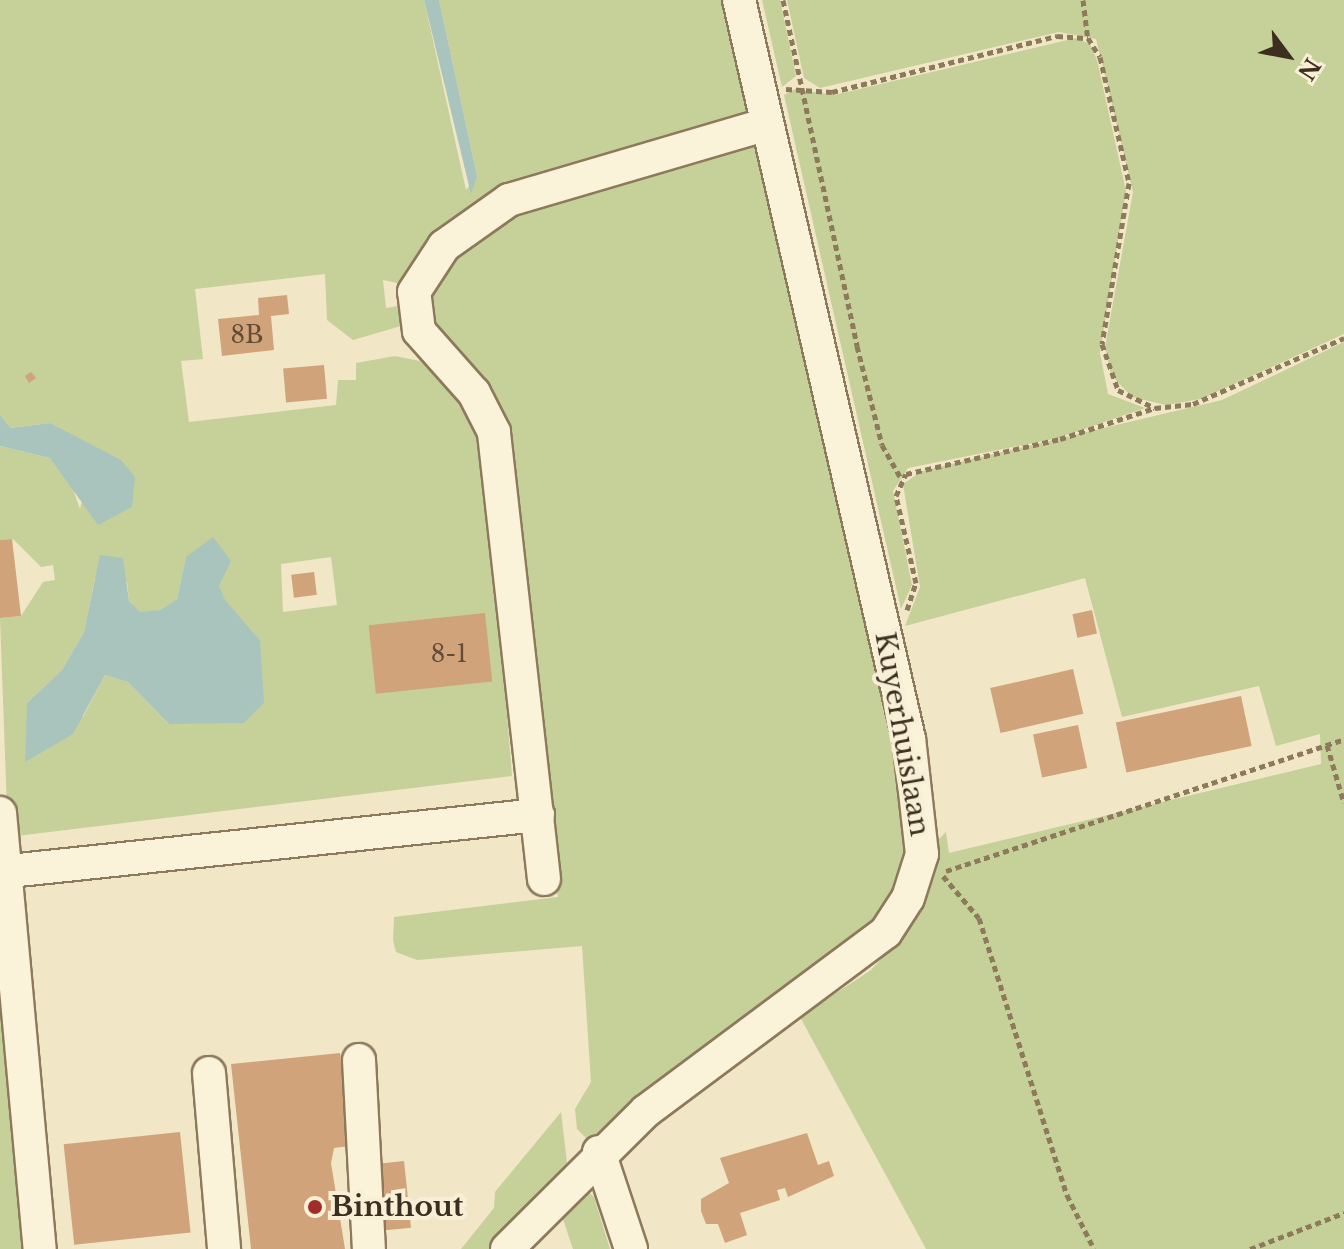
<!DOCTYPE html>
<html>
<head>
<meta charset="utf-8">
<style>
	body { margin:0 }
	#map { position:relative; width:1344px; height:1249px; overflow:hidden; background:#f1e6c6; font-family:"Libre Baskerville",serif }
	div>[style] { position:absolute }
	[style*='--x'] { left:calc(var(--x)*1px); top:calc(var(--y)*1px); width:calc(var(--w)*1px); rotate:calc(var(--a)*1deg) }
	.green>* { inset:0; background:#c6d099 }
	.water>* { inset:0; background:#a8c4bd }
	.building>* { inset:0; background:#d0a37a; transform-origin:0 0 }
	.path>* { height:5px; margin-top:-2.5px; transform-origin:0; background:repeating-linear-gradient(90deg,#8d795b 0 6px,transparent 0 10px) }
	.roads { filter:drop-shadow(2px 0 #8d795b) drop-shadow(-2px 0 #8d795b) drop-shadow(0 2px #8d795b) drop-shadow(0 -2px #8d795b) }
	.minor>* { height:32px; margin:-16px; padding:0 16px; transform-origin:16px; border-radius:16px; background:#faf3da }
	.dots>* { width:22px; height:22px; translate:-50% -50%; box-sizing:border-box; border:4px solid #f7f0d6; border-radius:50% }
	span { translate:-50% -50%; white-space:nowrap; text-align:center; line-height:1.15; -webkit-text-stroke:8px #f7f0d6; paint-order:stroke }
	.number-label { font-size:24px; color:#624c36 }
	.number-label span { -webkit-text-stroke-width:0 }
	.street-label { font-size:28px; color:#3d2f1f }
	.poi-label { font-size:28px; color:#3d2f1f; font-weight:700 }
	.left { translate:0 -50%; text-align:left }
	.north { position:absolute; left:1248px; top:16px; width:80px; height:80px; -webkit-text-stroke:6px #f7f0d6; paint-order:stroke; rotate:122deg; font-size:22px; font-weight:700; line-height:32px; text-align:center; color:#3d2f1f }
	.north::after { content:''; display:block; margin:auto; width:28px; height:36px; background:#3d2f1f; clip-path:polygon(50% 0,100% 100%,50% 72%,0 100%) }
</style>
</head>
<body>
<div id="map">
	<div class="green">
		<i style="clip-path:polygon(evenodd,0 0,424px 0,466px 190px,477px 176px,439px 0,728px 0,752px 106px,745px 115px,472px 206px,406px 285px,383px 280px,386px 308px,404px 305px,408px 324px,353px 340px,327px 320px,325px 274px,195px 289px,203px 359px,181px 361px,189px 422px,336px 405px,338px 380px,356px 380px,356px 363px,395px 356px,425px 362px,471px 407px,484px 431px,512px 776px,8px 837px,0 618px,21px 616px,43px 582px,55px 580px,53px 565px,41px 567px,13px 539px,0 540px,0 446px,50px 458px,67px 472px,80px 509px,95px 448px,50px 423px,9px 428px,0 415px,0 0,186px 557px,260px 640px,169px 724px,128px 682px,105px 675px,83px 717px,27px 703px,62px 670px,84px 632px,95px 578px,127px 582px,129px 601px,140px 613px,160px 610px,177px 599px,186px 557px,0 0,331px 557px,337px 605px,283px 612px,281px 564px,331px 557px)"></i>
		<i style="clip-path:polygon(762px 0,780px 0,796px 76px,782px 87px)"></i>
		<i style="clip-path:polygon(787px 0,1344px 0,1344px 334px,1201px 399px,1166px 405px,1132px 397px,1111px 375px,1105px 347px,1133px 192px,1096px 39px,1059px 32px,820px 88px,804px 78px)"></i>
		<i style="clip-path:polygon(1076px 38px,1090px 44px,1097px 60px,1126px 191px,1100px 353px,1108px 394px,1145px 408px,1058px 438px,908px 468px,893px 491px,912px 585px,901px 609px,784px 95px,795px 89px,834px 95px)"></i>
		<i style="clip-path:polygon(744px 142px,762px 151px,898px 757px,904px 860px,886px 903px,850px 946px,674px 1068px,589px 1141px,577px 1129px,575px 1109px,591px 1082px,582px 946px,417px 960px,396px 952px,393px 940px,394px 917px,558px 897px,504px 438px,421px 307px,443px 264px,497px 219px)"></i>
		<i style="clip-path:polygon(1344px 342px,1344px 1249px,926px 1249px,800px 1017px,871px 970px,895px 944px,927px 893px,934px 844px,946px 832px,949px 853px,1321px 764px,1320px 734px,1276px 746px,1259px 686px,1122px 717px,1085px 578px,905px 626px,920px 587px,903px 484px,922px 471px,1222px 400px)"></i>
		<i style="clip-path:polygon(0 931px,24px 1249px,0 1249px)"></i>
		<i style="clip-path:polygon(561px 1112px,567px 1163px,491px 1249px,461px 1249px,494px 1208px,495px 1192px)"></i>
		<i style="clip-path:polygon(583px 1187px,594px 1197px,610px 1249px,573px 1249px,560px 1210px)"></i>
	</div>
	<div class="water">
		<i style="clip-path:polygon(424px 0,439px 0,477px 176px,471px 194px)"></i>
		<i style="clip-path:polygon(0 415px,10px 428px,50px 423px,121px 460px,135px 477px,132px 507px,98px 525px,50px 458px,0 446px)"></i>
		<i style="clip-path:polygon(213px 537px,231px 561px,219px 586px,225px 600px,260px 640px,264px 703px,244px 723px,169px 724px,128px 682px,105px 675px,73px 734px,25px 762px,27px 703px,62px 670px,84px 632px,100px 555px,123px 558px,129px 601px,140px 612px,160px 610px,177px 599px,186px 557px)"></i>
	</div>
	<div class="building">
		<i style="clip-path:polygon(287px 295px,289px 314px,271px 316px,274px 350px,222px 356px,218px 319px,259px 315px,258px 298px)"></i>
		<i style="left:324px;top:365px;width:34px;height:41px;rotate:85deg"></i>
		<i style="clip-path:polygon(31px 372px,36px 378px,29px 383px,25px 376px)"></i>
		<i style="clip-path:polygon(12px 539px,21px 616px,0 618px,0 540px)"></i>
		<i style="left:314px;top:572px;width:23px;height:23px;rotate:83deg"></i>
		<i style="left:1092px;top:610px;width:24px;height:20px;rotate:78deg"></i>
		<i style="left:485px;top:613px;width:69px;height:117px;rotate:84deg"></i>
		<i style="left:1073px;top:669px;width:46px;height:85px;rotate:77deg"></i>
		<i style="left:1241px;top:696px;width:51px;height:128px;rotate:78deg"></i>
		<i style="left:1078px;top:725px;width:44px;height:46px;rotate:78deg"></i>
		<i style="clip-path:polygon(340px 1053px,350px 1146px,334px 1148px,331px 1163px,345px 1249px,251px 1249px,231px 1064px)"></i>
		<i style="left:180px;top:1132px;width:101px;height:117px;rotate:84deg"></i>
		<i style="clip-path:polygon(807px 1133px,818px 1165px,829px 1161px,834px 1176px,788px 1197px,785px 1188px,777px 1190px,780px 1200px,740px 1213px,747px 1235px,725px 1243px,718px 1224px,706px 1224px,701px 1211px,701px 1199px,729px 1183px,720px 1158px)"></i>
		<i style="left:404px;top:1161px;width:67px;height:26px;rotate:84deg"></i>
	</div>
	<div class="path">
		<i style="--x:783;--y:0;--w:354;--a:77.9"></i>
		<i style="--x:857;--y:346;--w:102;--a:75.8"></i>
		<i style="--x:882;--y:445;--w:40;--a:60.3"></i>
		<i style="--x:1083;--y:0;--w:38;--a:83"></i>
		<i style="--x:786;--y:89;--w:46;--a:3.7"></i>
		<i style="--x:832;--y:92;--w:232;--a:-14"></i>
		<i style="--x:1057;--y:36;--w:31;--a:4"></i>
		<i style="--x:1088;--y:38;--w:22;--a:58"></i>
		<i style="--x:1100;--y:57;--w:129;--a:77"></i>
		<i style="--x:1129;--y:183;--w:163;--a:99.5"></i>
		<i style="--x:1102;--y:344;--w:49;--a:70.8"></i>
		<i style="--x:1118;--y:390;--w:41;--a:25.9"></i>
		<i style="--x:1155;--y:408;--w:38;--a:-6"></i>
		<i style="--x:1193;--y:404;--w:165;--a:-23.6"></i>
		<i style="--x:907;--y:610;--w:28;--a:-72"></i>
		<i style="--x:916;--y:583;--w:89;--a:-102.9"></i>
		<i style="--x:896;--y:496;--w:24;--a:-66"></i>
		<i style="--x:906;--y:474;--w:158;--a:-12.8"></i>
		<i style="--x:1060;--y:439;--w:100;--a:-18.1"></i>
		<i style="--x:1327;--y:745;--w:60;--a:73.7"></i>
		<i style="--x:946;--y:871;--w:419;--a:-18.3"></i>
		<i style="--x:943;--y:876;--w:55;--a:49.4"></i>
		<i style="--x:979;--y:918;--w:291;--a:72.4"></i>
		<i style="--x:1067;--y:1195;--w:60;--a:63.4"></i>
		<i style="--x:1250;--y:1249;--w:101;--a:-21"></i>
	</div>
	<div class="roads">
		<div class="minor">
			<i style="--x:0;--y:813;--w:438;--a:84.8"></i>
			<i style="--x:0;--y:872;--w:541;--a:-6.05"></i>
			<i style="--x:544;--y:879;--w:450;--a:-96.4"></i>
			<i style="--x:494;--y:432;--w:44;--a:-117.1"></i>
			<i style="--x:474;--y:393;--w:83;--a:-131.6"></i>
			<i style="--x:419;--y:331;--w:39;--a:-97"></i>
			<i style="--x:414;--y:292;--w:55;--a:-56.9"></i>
			<i style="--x:444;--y:246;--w:80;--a:-35.3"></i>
			<i style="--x:509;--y:200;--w:269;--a:-16.4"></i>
			<i style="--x:359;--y:1060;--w:189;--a:87"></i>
			<i style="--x:209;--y:1073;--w:177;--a:85.1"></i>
			<i style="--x:599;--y:1152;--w:102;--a:71.7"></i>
			<i style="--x:507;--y:1249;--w:196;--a:-44.8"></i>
			<i style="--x:646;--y:1111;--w:299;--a:-36.7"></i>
			<i style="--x:886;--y:932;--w:40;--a:-57.1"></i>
			<i style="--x:908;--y:898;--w:46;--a:-72.3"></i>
			<i style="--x:922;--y:854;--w:116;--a:-96.4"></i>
			<i style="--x:909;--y:739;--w:758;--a:-102.95"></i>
		</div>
	</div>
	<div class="dots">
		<i style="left:315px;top:1207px;background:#9f2e28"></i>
	</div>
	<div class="number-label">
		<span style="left:247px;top:335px">8B</span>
		<span style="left:449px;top:654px">8-1</span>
	</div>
	<div class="street-label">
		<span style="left:902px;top:734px;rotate:80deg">Kuyerhuislaan</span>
	</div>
	<div class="poi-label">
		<span class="left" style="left:331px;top:1207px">Binthout</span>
	</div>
	<div class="north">N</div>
</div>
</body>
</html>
